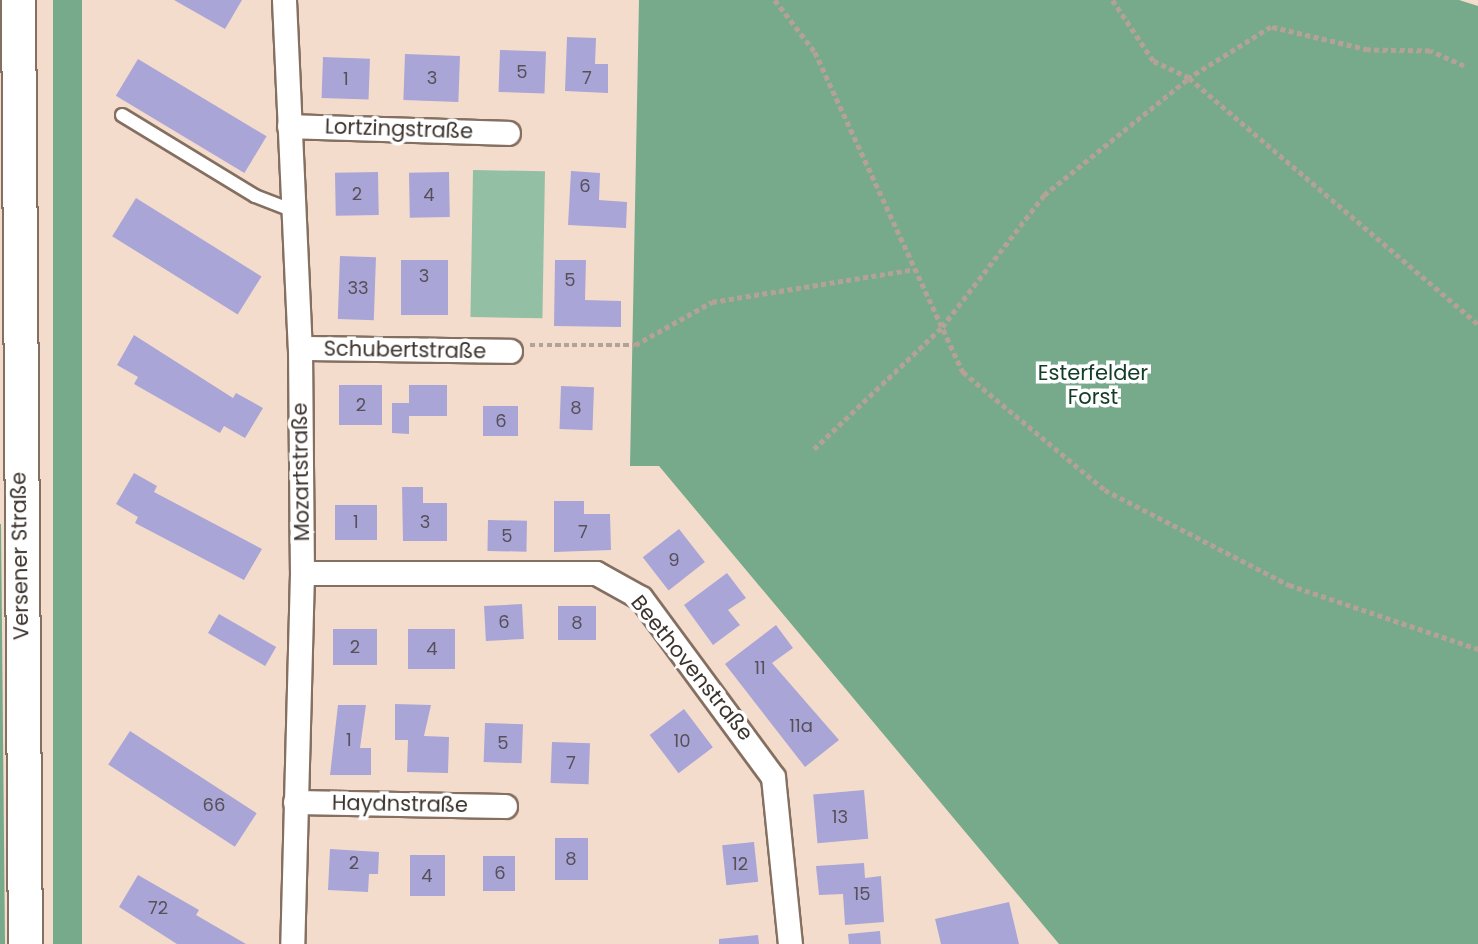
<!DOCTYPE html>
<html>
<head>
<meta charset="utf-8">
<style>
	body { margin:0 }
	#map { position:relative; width:1478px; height:944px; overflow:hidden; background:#f4dccc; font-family:Poppins,sans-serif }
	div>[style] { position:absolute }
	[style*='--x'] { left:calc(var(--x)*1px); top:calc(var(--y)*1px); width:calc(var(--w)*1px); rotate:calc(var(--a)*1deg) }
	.green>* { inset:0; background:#93c0a4; transform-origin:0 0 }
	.forest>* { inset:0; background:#76aa8a; transform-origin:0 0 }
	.building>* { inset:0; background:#a9a5d7; transform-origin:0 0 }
	.path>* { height:4.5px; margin-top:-2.25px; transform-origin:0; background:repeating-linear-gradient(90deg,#b5a296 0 5px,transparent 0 8.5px) }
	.roads { filter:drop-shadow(2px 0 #846f61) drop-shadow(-2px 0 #846f61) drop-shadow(0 2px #846f61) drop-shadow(0 -2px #846f61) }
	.lane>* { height:12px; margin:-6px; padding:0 6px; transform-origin:6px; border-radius:6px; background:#fff }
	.street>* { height:23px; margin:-11.5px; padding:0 11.5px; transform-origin:11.5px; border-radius:11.5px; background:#fff }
	.secondary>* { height:33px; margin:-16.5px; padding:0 16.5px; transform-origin:16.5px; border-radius:16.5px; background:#fff }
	span { translate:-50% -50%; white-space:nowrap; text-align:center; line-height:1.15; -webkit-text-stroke:7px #fff; paint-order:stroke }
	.number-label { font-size:18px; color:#575058 }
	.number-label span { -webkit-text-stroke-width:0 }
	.street-label { font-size:21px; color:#3c332d }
	.park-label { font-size:21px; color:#123c26 }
</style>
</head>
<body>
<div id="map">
	<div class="green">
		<i style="left:473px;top:170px;width:72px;height:147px;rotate:1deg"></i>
	</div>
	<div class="forest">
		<i style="left:53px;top:0;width:29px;height:944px"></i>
		<i style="clip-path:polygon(639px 0,1459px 0,1478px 6px,1478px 944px,1059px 944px,659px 466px,630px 466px)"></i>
		<i style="clip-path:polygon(0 524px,1px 524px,5px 944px,0 944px)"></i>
	</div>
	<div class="building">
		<i style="clip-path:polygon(174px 0,242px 0,225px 29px)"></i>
		<i style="clip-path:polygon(567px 37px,596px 38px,595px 64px,608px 64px,608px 93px,565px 91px)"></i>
		<i style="left:500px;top:50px;width:46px;height:42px;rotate:2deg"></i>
		<i style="left:405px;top:54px;width:55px;height:46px;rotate:2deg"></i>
		<i style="left:323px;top:57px;width:47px;height:41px;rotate:2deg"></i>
		<i style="left:138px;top:59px;width:150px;height:43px;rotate:31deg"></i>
		<i style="clip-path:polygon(571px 171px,600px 173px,599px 200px,627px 202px,626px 228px,568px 225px)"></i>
		<i style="left:378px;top:172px;width:43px;height:43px;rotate:89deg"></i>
		<i style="left:449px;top:172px;width:45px;height:40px;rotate:89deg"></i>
		<i style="left:136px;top:198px;width:148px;height:45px;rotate:32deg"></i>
		<i style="left:340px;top:256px;width:36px;height:63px;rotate:2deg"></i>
		<i style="left:401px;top:260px;width:47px;height:55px"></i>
		<i style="clip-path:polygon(555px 260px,586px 260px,585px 300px,621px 301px,621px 327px,554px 326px)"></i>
		<i style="clip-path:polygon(134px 335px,233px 398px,236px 393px,263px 408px,245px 438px,224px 426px,220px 433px,134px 384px,138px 377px,117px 365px)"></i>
		<i style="left:339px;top:385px;width:43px;height:40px"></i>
		<i style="clip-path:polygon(409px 385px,447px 385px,447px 416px,409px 416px,409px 434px,392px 433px,392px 403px,409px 403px)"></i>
		<i style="left:561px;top:386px;width:33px;height:43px;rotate:2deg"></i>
		<i style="left:483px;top:406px;width:35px;height:30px"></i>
		<i style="clip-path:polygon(134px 473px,157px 486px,154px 492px,262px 549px,244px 580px,135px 523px,138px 517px,116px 504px)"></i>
		<i style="clip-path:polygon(402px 487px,423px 487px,423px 503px,447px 503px,447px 541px,403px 541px)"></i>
		<i style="clip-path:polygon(554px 501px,584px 501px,584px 514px,610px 514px,611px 550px,554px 552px)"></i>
		<i style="left:335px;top:505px;width:42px;height:35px"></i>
		<i style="left:488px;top:520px;width:39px;height:31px;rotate:1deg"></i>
		<i style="left:679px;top:529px;width:42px;height:46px;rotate:52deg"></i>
		<i style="clip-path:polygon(727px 573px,746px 598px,728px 610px,740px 625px,713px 645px,684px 605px)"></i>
		<i style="left:522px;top:604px;width:35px;height:38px;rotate:87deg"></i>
		<i style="left:558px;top:606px;width:38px;height:34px"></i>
		<i style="left:219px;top:614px;width:66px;height:22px;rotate:30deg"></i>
		<i style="clip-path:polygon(776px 625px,793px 648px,772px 663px,839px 740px,805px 767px,725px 664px)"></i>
		<i style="left:333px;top:629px;width:44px;height:36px"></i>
		<i style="left:408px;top:629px;width:47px;height:40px"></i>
		<i style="clip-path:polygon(395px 704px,431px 705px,424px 736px,449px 737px,448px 773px,407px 772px,408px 740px,395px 740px)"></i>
		<i style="clip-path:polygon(338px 705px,366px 705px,360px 748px,371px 748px,371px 775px,330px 775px)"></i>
		<i style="left:684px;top:709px;width:48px;height:43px;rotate:53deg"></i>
		<i style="left:485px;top:723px;width:38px;height:39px;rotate:2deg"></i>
		<i style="left:130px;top:731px;width:151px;height:40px;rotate:33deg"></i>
		<i style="left:552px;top:742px;width:38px;height:41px;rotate:2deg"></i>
		<i style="left:864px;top:790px;width:49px;height:51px;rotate:85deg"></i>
		<i style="left:555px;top:838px;width:33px;height:42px"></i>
		<i style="left:754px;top:842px;width:40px;height:32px;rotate:84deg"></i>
		<i style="clip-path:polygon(330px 849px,379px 852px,378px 874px,369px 874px,368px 892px,328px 890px)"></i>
		<i style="left:410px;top:855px;width:35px;height:41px"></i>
		<i style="left:483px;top:856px;width:32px;height:35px"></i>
		<i style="clip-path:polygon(864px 863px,865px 878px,881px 876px,884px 922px,845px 925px,843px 894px,819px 895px,816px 866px)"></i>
		<i style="clip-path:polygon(138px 875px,199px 910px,196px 915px,246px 944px,177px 944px,119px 907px)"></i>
		<i style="clip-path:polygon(1009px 902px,1019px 944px,941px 944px,935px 919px)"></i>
		<i style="clip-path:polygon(880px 931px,881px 944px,849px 944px,848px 934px)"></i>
		<i style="clip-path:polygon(758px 935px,759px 944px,719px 944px,719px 939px)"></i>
	</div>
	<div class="path">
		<i style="--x:775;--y:0;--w:66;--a:52.4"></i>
		<i style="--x:815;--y:52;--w:353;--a:65.2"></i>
		<i style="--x:963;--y:372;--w:185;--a:39.7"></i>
		<i style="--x:1105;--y:490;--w:207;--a:27.3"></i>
		<i style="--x:1289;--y:585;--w:200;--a:18.7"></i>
		<i style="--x:1464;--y:66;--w:37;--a:-156"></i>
		<i style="--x:1430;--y:51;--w:62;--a:-179.1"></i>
		<i style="--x:1368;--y:50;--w:100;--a:-166.7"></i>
		<i style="--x:1271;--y:27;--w:97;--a:148.1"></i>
		<i style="--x:1189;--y:78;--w:380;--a:40.4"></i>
		<i style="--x:530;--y:345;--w:105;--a:0"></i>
		<i style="--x:635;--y:345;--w:88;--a:-29.2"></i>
		<i style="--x:712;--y:302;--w:201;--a:-9.2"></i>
		<i style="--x:814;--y:449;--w:177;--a:-43.6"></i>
		<i style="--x:942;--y:327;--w:167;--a:-52.3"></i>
		<i style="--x:1044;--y:195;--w:186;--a:-38.9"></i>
		<i style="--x:1189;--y:78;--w:40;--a:-155"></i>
		<i style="--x:1153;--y:61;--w:73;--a:-123.9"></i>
	</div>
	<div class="roads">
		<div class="lane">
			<i style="--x:122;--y:115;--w:156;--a:31.3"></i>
			<i style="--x:255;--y:196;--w:42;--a:21"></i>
		</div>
		<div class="street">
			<i style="--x:284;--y:0;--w:348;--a:87.4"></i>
			<i style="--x:300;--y:348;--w:225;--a:89.5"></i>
			<i style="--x:302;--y:573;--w:371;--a:91.5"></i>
			<i style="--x:289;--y:126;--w:219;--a:1.8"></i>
			<i style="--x:300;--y:348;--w:210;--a:0.8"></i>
			<i style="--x:302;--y:573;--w:294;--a:0"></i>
			<i style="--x:596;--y:573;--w:51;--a:29.1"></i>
			<i style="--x:641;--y:598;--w:222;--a:53.6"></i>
			<i style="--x:773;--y:777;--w:168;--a:84.2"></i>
			<i style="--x:295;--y:802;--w:210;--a:1.1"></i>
		</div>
		<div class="secondary">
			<i style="--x:18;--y:0;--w:944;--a:89.58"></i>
		</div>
	</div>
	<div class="number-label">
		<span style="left:522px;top:72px">5</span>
		<span style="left:432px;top:78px">3</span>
		<span style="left:587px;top:78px">7</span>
		<span style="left:346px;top:79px">1</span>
		<span style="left:585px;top:186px">6</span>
		<span style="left:357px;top:194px">2</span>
		<span style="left:429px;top:195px">4</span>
		<span style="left:424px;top:276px">3</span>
		<span style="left:570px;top:280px">5</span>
		<span style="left:358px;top:288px">33</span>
		<span style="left:361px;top:405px">2</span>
		<span style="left:576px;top:408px">8</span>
		<span style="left:501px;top:421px">6</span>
		<span style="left:356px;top:522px">1</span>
		<span style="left:425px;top:522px">3</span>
		<span style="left:583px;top:532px">7</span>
		<span style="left:507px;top:536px">5</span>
		<span style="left:674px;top:560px">9</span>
		<span style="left:504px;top:622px">6</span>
		<span style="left:577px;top:623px">8</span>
		<span style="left:355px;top:647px">2</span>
		<span style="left:432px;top:649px">4</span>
		<span style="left:760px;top:668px">11</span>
		<span style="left:801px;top:726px">11a</span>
		<span style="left:349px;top:740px">1</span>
		<span style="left:682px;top:741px">10</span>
		<span style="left:503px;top:743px">5</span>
		<span style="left:571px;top:763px">7</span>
		<span style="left:214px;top:805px">66</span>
		<span style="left:840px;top:817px">13</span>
		<span style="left:571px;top:859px">8</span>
		<span style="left:354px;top:863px">2</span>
		<span style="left:740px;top:864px">12</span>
		<span style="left:500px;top:873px">6</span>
		<span style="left:427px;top:876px">4</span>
		<span style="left:862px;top:894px">15</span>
		<span style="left:158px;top:908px">72</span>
	</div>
	<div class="street-label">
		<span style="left:399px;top:129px;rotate:2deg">Lortzingstraße</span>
		<span style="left:405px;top:350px;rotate:1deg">Schubertstraße</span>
		<span style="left:301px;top:472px;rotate:-91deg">Mozartstraße</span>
		<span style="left:20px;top:556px;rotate:-91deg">Versener Straße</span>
		<span style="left:692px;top:668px;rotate:51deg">Beethovenstraße</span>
		<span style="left:400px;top:804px;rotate:1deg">Haydnstraße</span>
	</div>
	<div class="park-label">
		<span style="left:1093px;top:385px">Esterfelder<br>Forst</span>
	</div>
</div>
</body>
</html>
